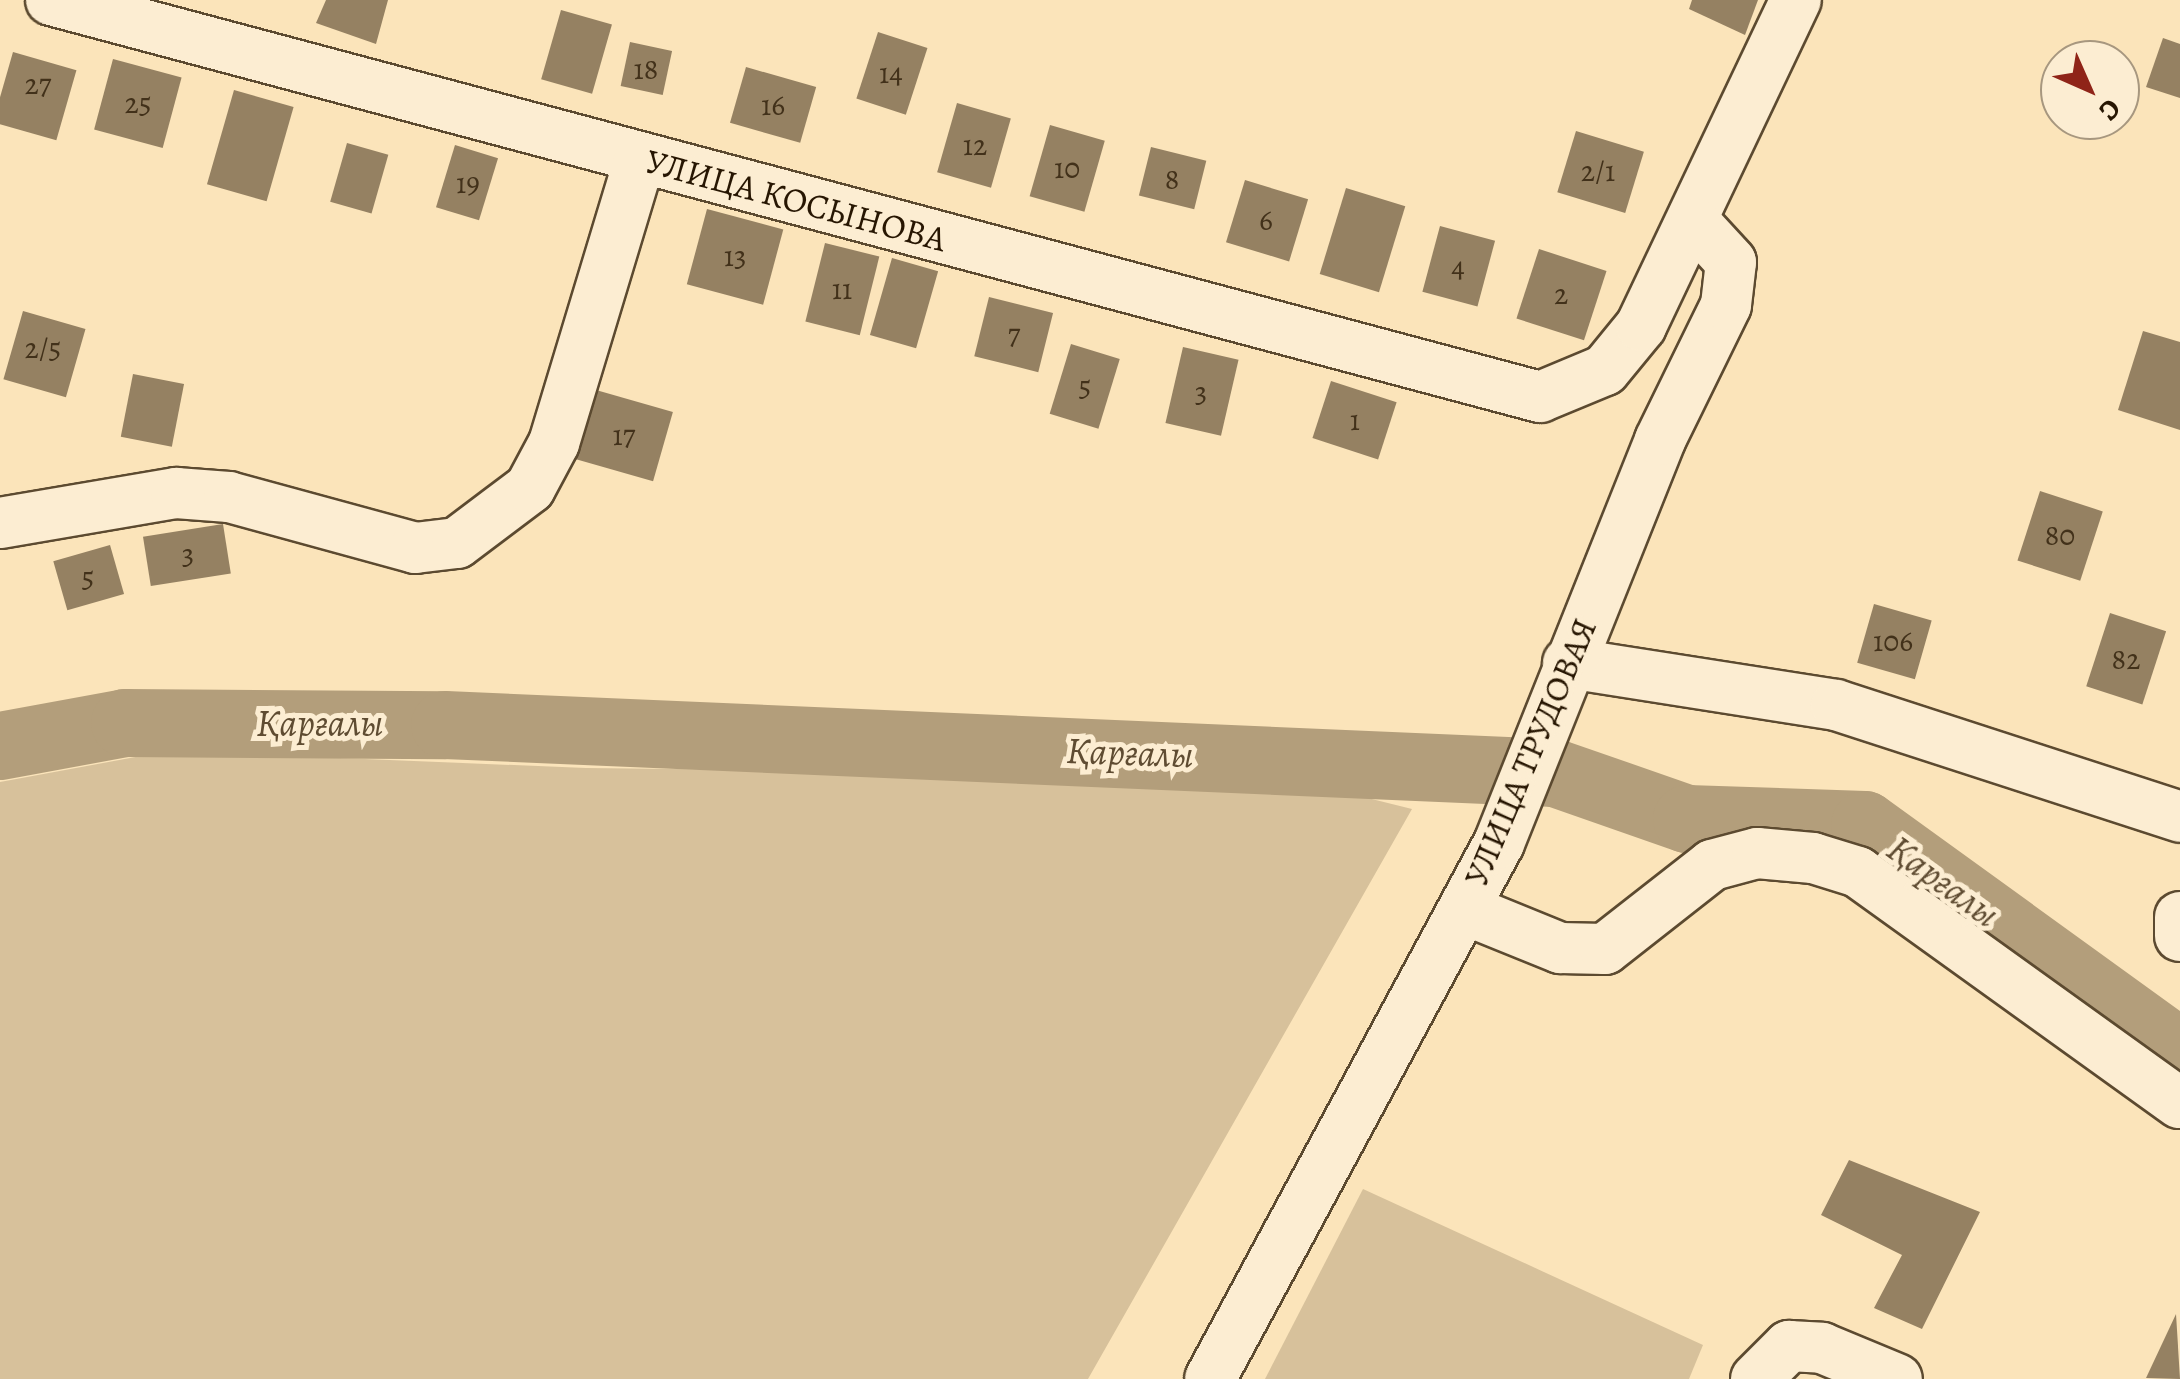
<!DOCTYPE html>
<html>
<head>
<meta charset="utf-8">
<style>
	body { margin:0 }
	#map { position:relative; width:2180px; height:1379px; overflow:hidden; background:#fbe4ba; font-family:Alegreya,serif }
	div>[style] { position:absolute }
	[style*='--x'] { left:calc(var(--x)*1px); top:calc(var(--y)*1px); width:calc(var(--w)*1px); rotate:calc(var(--a)*1deg) }
	.green>* { inset:0; background:#d7c19b }
	.river>* { height:68px; margin:-34px; padding:0 34px; transform-origin:34px; border-radius:34px; background:#b39e7b }
	.building>* { inset:0; background:#958162; transform-origin:0 0 }
	.roads { filter:drop-shadow(2px 0 #5c4a30) drop-shadow(-2px 0 #5c4a30) drop-shadow(0 2px #5c4a30) drop-shadow(0 -2px #5c4a30) }
	.minor>* { height:50px; margin:-25px; padding:0 25px; transform-origin:25px; border-radius:25px; background:#fcedd2 }
	span { translate:-50% -50%; white-space:nowrap; text-align:center; line-height:1.15; -webkit-text-stroke:10px #fcedd2; paint-order:stroke }
	.number-label { font-size:30px; color:#42311a }
	.number-label span { -webkit-text-stroke-width:0 }
	.street-label { font-size:35px; color:#271602 }
	.water-label { font-size:38px; color:#5f4c32; font-style:italic }
	.north { position:absolute; left:2040px; top:40px; width:100px; height:100px; box-sizing:border-box; background:#fcedd2; border:2px solid #a7977f; border-radius:50%; rotate:135deg; font-size:28px; font-weight:700; line-height:40px; text-align:center; color:#271602 }
	.north::after { content:''; display:block; margin:auto; width:35px; height:45px; background:#8f2418; clip-path:polygon(50% 0,100% 100%,50% 72%,0 100%) }
</style>
</head>
<body>
<div id="map">
	<div class="green">
		<i style="clip-path:polygon(168px 751px,586px 768px,1279px 776px,1412px 809px,1088px 1379px,0 1379px,0 782px)"></i>
		<i style="clip-path:polygon(1363px 1189px,1703px 1345px,1689px 1379px,1265px 1379px)"></i>
	</div>
	<div class="river">
		<i style="--x:0;--y:746;--w:127;--a:-10.4"></i>
		<i style="--x:125;--y:723;--w:320;--a:0.4"></i>
		<i style="--x:445;--y:725;--w:1111;--a:2.48"></i>
		<i style="--x:1555;--y:773;--w:140;--a:19.2"></i>
		<i style="--x:1687;--y:819;--w:178;--a:1.9"></i>
		<i style="--x:1865;--y:825;--w:389;--a:35.9"></i>
	</div>
	<div class="building">
		<i style="clip-path:polygon(326px 0,388px 0,376px 44px,316px 23px)"></i>
		<i style="clip-path:polygon(1692px 0,1758px 0,1745px 35px,1689px 9px)"></i>
		<i style="left:561px;top:10px;width:53px;height:72px;rotate:16deg"></i>
		<i style="left:878px;top:32px;width:52px;height:70px;rotate:18deg"></i>
		<i style="clip-path:polygon(2163px 38px,2180px 44px,2180px 98px,2146px 87px)"></i>
		<i style="left:630px;top:42px;width:43px;height:45px;rotate:12deg"></i>
		<i style="left:13px;top:52px;width:66px;height:73px;rotate:16deg"></i>
		<i style="left:113px;top:59px;width:71px;height:73px;rotate:15deg"></i>
		<i style="left:746px;top:67px;width:73px;height:58px;rotate:16deg"></i>
		<i style="left:234px;top:90px;width:62px;height:98px;rotate:16deg"></i>
		<i style="left:957px;top:103px;width:56px;height:72px;rotate:16deg"></i>
		<i style="left:1050px;top:125px;width:57px;height:74px;rotate:16deg"></i>
		<i style="left:1576px;top:131px;width:71px;height:64px;rotate:17deg"></i>
		<i style="left:347px;top:143px;width:43px;height:61px;rotate:16deg"></i>
		<i style="left:455px;top:145px;width:45px;height:65px;rotate:17deg"></i>
		<i style="left:1151px;top:147px;width:57px;height:50px;rotate:14deg"></i>
		<i style="left:1245px;top:180px;width:66px;height:65px;rotate:17deg"></i>
		<i style="left:1346px;top:188px;width:62px;height:90px;rotate:17deg"></i>
		<i style="left:707px;top:209px;width:79px;height:78px;rotate:15deg"></i>
		<i style="left:1440px;top:226px;width:57px;height:68px;rotate:15deg"></i>
		<i style="left:825px;top:243px;width:56px;height:81px;rotate:14deg"></i>
		<i style="left:1539px;top:249px;width:71px;height:73px;rotate:18deg"></i>
		<i style="left:892px;top:258px;width:48px;height:80px;rotate:16deg"></i>
		<i style="left:989px;top:297px;width:66px;height:61px;rotate:14deg"></i>
		<i style="left:23px;top:311px;width:65px;height:71px;rotate:16deg"></i>
		<i style="clip-path:polygon(2143px 331px,2180px 342px,2180px 430px,2118px 410px)"></i>
		<i style="left:1071px;top:344px;width:51px;height:73px;rotate:17deg"></i>
		<i style="left:1183px;top:347px;width:57px;height:78px;rotate:13deg"></i>
		<i style="left:133px;top:374px;width:52px;height:64px;rotate:11deg"></i>
		<i style="left:1331px;top:381px;width:69px;height:60px;rotate:18deg"></i>
		<i style="left:596px;top:390px;width:80px;height:72px;rotate:16deg"></i>
		<i style="left:2040px;top:491px;width:66px;height:73px;rotate:18deg"></i>
		<i style="left:223px;top:524px;width:50px;height:81px;rotate:81deg"></i>
		<i style="left:110px;top:545px;width:51px;height:59px;rotate:74deg"></i>
		<i style="left:1874px;top:604px;width:60px;height:61px;rotate:16deg"></i>
		<i style="left:2110px;top:613px;width:59px;height:77px;rotate:18deg"></i>
		<i style="clip-path:polygon(1849px 1160px,1980px 1212px,1922px 1329px,1874px 1308px,1902px 1255px,1821px 1215px)"></i>
		<i style="clip-path:polygon(2176px 1314px,2180px 1379px,2146px 1378px)"></i>
	</div>
	<div class="roads">
		<div class="minor">
			<i style="--x:51;--y:0;--w:1541;--a:14.93"></i>
			<i style="--x:1540;--y:397;--w:70;--a:-22.6"></i>
			<i style="--x:1605;--y:370;--w:57;--a:-50.7"></i>
			<i style="--x:1641;--y:326;--w:361;--a:-64.6"></i>
			<i style="--x:0;--y:523;--w:179;--a:-9.7"></i>
			<i style="--x:176;--y:493;--w:53;--a:4.3"></i>
			<i style="--x:229;--y:497;--w:193;--a:15.3"></i>
			<i style="--x:415;--y:548;--w:42;--a:-6.8"></i>
			<i style="--x:457;--y:543;--w:91;--a:-37"></i>
			<i style="--x:530;--y:488;--w:51;--a:-61.9"></i>
			<i style="--x:554;--y:443;--w:297;--a:-73.2"></i>
			<i style="--x:1568;--y:663;--w:271;--a:8.9"></i>
			<i style="--x:1836;--y:705;--w:362;--a:18"></i>
			<i style="--x:1464;--y:909;--w:104;--a:22.1"></i>
			<i style="--x:1560;--y:948;--w:45;--a:1.3"></i>
			<i style="--x:1605;--y:949;--w:136;--a:-38.1"></i>
			<i style="--x:1712;--y:865;--w:47;--a:-14.9"></i>
			<i style="--x:1757;--y:853;--w:56;--a:5.1"></i>
			<i style="--x:1813;--y:858;--w:47;--a:17.3"></i>
			<i style="--x:1858;--y:872;--w:396;--a:35.7"></i>
			<i style="--x:2180;--y:917;--w:19;--a:90"></i>
			<i style="--x:1210;--y:1379;--w:609;--a:-61.67"></i>
			<i style="--x:1499;--y:843;--w:434;--a:-68.2"></i>
			<i style="--x:1660;--y:440;--w:150;--a:-63.9"></i>
			<i style="--x:1726;--y:305;--w:43;--a:-83.4"></i>
			<i style="--x:1731;--y:262;--w:52;--a:-132.6"></i>
			<i style="--x:1756;--y:1379;--w:47;--a:-45"></i>
			<i style="--x:1789;--y:1346;--w:33;--a:3"></i>
			<i style="--x:1822;--y:1348;--w:81;--a:22.5"></i>
		</div>
	</div>
	<div class="number-label">
		<span style="left:646px;top:69px">18</span>
		<span style="left:891px;top:73px">14</span>
		<span style="left:38px;top:84px">27</span>
		<span style="left:138px;top:103px">25</span>
		<span style="left:773px;top:105px">16</span>
		<span style="left:975px;top:145px">12</span>
		<span style="left:1067px;top:168px">10</span>
		<span style="left:1598px;top:171px">2/1</span>
		<span style="left:1172px;top:179px">8</span>
		<span style="left:468px;top:183px">19</span>
		<span style="left:1266px;top:220px">6</span>
		<span style="left:735px;top:256px">13</span>
		<span style="left:1458px;top:267px">4</span>
		<span style="left:842px;top:289px">11</span>
		<span style="left:1561px;top:294px">2</span>
		<span style="left:1014px;top:334px">7</span>
		<span style="left:43px;top:348px">2/5</span>
		<span style="left:1085px;top:386px">5</span>
		<span style="left:1201px;top:392px">3</span>
		<span style="left:1355px;top:420px">1</span>
		<span style="left:624px;top:435px">17</span>
		<span style="left:2060px;top:535px">80</span>
		<span style="left:188px;top:554px">3</span>
		<span style="left:88px;top:577px">5</span>
		<span style="left:1893px;top:641px">106</span>
		<span style="left:2126px;top:659px">82</span>
	</div>
	<div class="street-label">
		<span style="left:796px;top:200px;rotate:15deg">УЛИЦА КОСЫНОВА</span>
		<span style="left:1530px;top:752px;rotate:-67deg">УЛИЦА ТРУДОВАЯ</span>
	</div>
	<div class="water-label">
		<span style="left:320px;top:724px">Қарғалы</span>
		<span style="left:1130px;top:753px;rotate:2deg">Қарғалы</span>
		<span style="left:1943px;top:882px;rotate:36deg">Қарғалы</span>
	</div>
	<div class="north">С</div>
</div>
</body>
</html>
